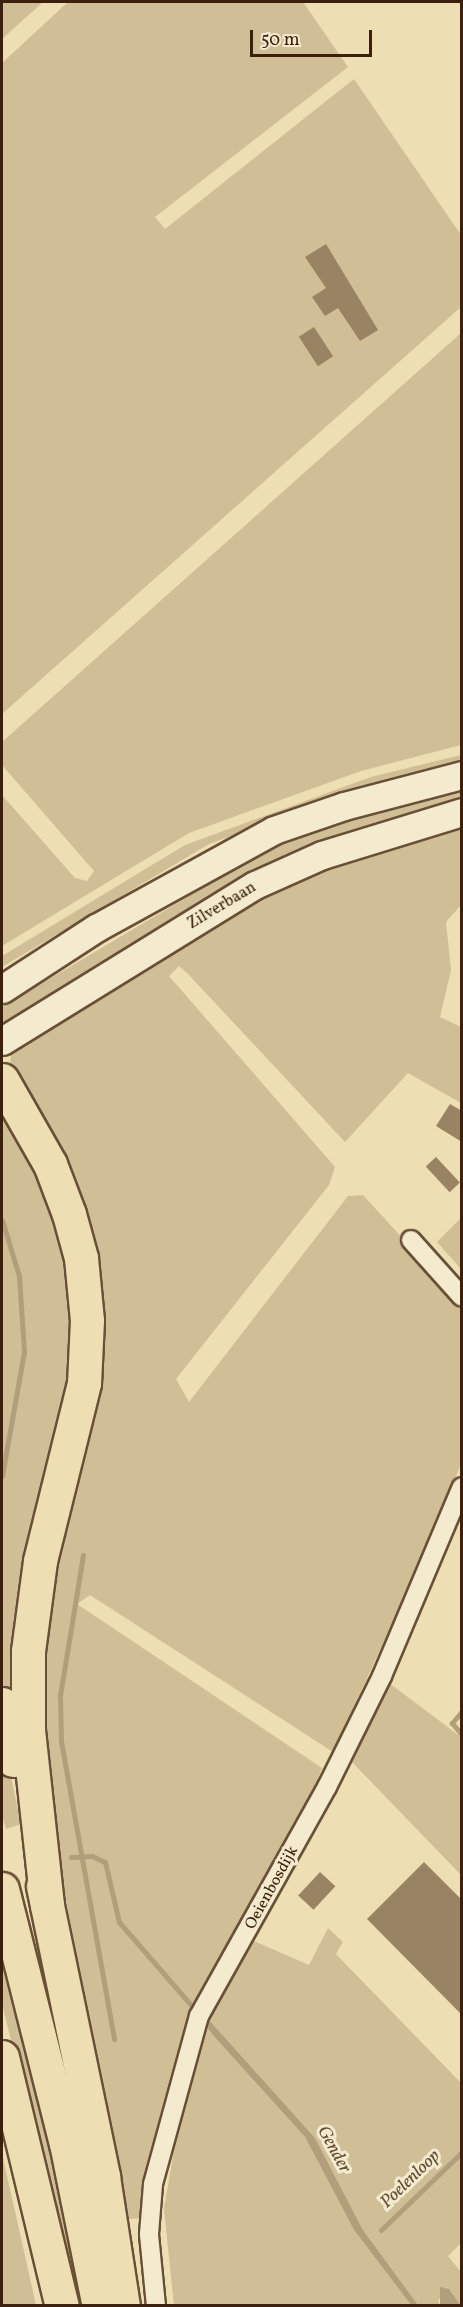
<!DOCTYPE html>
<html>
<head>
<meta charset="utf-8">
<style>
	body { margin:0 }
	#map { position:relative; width:463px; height:2307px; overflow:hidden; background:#eedeb3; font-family:Vollkorn,serif }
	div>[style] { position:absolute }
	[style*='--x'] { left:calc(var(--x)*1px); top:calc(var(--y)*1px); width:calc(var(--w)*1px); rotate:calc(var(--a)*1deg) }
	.green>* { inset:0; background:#d0be97 }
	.water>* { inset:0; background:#b19e7b }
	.stream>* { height:5px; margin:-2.5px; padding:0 2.5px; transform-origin:2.5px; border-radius:2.5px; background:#b19e7b }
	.building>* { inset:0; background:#988363; transform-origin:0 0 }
	.roads { filter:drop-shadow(2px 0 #685036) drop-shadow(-2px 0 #685036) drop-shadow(0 2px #685036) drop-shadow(0 -2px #685036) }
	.minor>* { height:18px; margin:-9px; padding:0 9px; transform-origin:9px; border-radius:9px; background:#f4eace }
	.secondary>* { height:27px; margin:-13.5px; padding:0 13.5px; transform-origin:13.5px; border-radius:13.5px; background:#f4eace }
	.motorway>* { height:33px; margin:-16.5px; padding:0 16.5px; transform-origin:16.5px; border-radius:16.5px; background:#eedeb3 }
	span { translate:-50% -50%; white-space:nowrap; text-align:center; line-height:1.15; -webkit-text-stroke:6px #f4eace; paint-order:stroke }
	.street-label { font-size:16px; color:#3b210d }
	.water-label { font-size:18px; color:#644d34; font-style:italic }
	.frame { position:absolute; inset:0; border:3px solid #3b210d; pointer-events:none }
	.scale { position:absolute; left:250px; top:30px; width:122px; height:27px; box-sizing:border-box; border:3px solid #3b210d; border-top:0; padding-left:8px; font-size:18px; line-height:21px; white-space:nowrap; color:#3b210d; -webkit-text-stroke:4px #f4eace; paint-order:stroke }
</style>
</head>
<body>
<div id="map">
	<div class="green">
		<i style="clip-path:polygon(2px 2px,43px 2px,2px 39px)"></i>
		<i style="clip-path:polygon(68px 2px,303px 2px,348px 67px,155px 217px,165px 229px,354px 79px,461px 235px,461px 307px,2px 714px,2px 63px)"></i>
		<i style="clip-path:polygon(461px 333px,461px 745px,361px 771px,189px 833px,2px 946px,2px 795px,75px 878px,87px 881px,94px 871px,2px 765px,2px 742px)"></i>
		<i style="clip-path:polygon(461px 755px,461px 765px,351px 794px,209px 844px,2px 967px,2px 956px,185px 845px,371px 777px)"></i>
		<i style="clip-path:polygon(461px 783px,461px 802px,430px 810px,2px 1029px,2px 1007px,290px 836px)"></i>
		<i style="clip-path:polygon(461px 821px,461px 905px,446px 922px,451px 970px,440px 1017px,461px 1027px,461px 1103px,408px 1073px,345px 1142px,188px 974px,179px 966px,169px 976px,335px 1167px,329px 1185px,176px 1379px,189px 1402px,348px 1196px,363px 1195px,461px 1302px,462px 1461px,431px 1539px,333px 1752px,90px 1595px,77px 1604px,322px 1768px,289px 1849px,206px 1991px,144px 2218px,127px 2219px,42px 1775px,42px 1626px,96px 1344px,10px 1069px,11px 1053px,141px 964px,291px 880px)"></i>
		<i style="clip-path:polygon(2px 1114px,45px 1195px,62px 1251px,69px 1300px,71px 1363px,17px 1752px,2px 1679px)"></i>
		<i style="clip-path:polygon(461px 1218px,461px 1269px,437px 1242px)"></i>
		<i style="clip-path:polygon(389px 1683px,461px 1737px,461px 1875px,352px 1762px)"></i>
		<i style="clip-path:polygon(2px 1735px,21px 1824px,6px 1829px,2px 1815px)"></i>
		<i style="clip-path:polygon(2px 1926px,89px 2305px,75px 2305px,2px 2003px)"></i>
		<i style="clip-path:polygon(328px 1928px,343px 1942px,336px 1954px,461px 2083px,461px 2243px,448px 2256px,461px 2272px,461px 2305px,453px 2300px,446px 2287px,438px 2301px,440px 2305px,418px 2305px,363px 2230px,315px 2138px,209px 2020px,254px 1941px,309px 1965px)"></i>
		<i style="clip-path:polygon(206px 2026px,305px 2137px,354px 2230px,411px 2305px,174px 2306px,164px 2209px,181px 2109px)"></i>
		<i style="clip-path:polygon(2px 2153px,8px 2180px,36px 2305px,2px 2305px)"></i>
	</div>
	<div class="water">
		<i style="clip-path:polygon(209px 2020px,315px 2138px,363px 2230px,418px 2305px,411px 2305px,354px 2230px,305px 2137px,213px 2035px,206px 2026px)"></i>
		<i style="clip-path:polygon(440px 2287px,449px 2289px,460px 2305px,440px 2305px)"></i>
	</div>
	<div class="stream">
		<i style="--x:2;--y:1220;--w:59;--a:73.1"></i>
		<i style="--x:19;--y:1276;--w:76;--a:86.2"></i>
		<i style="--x:24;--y:1352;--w:126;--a:100.1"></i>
		<i style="--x:83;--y:1555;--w:143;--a:99.3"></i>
		<i style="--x:60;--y:1696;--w:45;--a:88.7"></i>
		<i style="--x:61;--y:1741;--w:303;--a:79.9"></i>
		<i style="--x:462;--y:1711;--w:16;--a:130"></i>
		<i style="--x:452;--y:1723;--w:16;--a:50"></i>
		<i style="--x:71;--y:1857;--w:21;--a:-3"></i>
		<i style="--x:92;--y:1856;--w:14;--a:25"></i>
		<i style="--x:105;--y:1862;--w:62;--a:76.9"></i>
		<i style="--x:119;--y:1922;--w:110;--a:49.1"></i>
		<i style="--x:381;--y:2230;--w:112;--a:-43.9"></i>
	</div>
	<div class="building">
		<i style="clip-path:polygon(326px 244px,378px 330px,360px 341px,338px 308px,325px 316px,312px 297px,326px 288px,305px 257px)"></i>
		<i style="left:314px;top:327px;width:35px;height:18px;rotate:57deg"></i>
		<i style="clip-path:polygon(450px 1104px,462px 1111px,462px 1142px,436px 1126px)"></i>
		<i style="left:436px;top:1157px;width:35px;height:14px;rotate:47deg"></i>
		<i style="clip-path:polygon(424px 1862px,462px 1900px,462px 2015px,367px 1919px)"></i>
		<i style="left:320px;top:1872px;width:21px;height:32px;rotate:43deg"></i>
	</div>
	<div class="roads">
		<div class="minor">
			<i style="--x:411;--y:1240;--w:76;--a:48.2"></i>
			<i style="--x:156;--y:2306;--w:72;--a:-95.6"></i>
			<i style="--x:149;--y:2234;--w:50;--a:-85.4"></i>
			<i style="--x:153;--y:2184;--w:174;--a:-74.7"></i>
			<i style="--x:199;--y:2016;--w:262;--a:-60.8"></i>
			<i style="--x:327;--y:1787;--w:124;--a:-63.6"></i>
			<i style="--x:382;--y:1676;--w:205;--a:-67.1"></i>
		</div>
		<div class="secondary">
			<i style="--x:2;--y:989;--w:112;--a:-33"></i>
			<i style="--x:96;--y:928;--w:203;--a:-28.8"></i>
			<i style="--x:274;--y:830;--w:74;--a:-18.9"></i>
			<i style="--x:344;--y:806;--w:122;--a:-14.7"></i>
			<i style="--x:2;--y:1041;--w:297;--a:-31.7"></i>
			<i style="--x:255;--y:885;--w:73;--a:-24.1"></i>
			<i style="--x:322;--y:855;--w:146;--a:-17.1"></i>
		</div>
		<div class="motorway">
			<i style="--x:2;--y:1080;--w:97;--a:60.3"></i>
			<i style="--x:50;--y:1164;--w:53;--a:69.2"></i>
			<i style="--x:69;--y:1214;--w:46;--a:74.7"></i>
			<i style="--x:81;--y:1258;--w:62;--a:84.5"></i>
			<i style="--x:87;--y:1320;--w:63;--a:92.7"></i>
			<i style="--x:84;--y:1383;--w:183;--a:103.9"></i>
			<i style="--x:40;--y:1561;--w:91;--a:97.6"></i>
			<i style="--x:28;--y:1651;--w:79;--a:90"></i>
			<i style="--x:28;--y:1730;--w:177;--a:83.8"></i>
			<i style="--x:2;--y:1704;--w:57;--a:78.9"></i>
			<i style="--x:43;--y:1886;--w:297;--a:78.3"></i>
			<i style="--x:103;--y:2177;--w:131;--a:81.2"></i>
			<i style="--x:2;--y:1889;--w:262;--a:75.9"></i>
			<i style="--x:66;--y:2143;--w:166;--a:78.6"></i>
			<i style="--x:2;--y:2057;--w:256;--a:76.5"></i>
		</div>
	</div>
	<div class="street-label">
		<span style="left:222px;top:906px;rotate:-31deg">Zilverbaan</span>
		<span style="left:272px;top:1888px;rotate:-61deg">Oeienbosdijk</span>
	</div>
	<div class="water-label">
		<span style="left:333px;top:2150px;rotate:61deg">Gender</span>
		<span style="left:411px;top:2180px;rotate:-44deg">Poelenloop</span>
	</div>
	<div class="frame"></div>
	<div class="scale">50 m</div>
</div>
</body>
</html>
